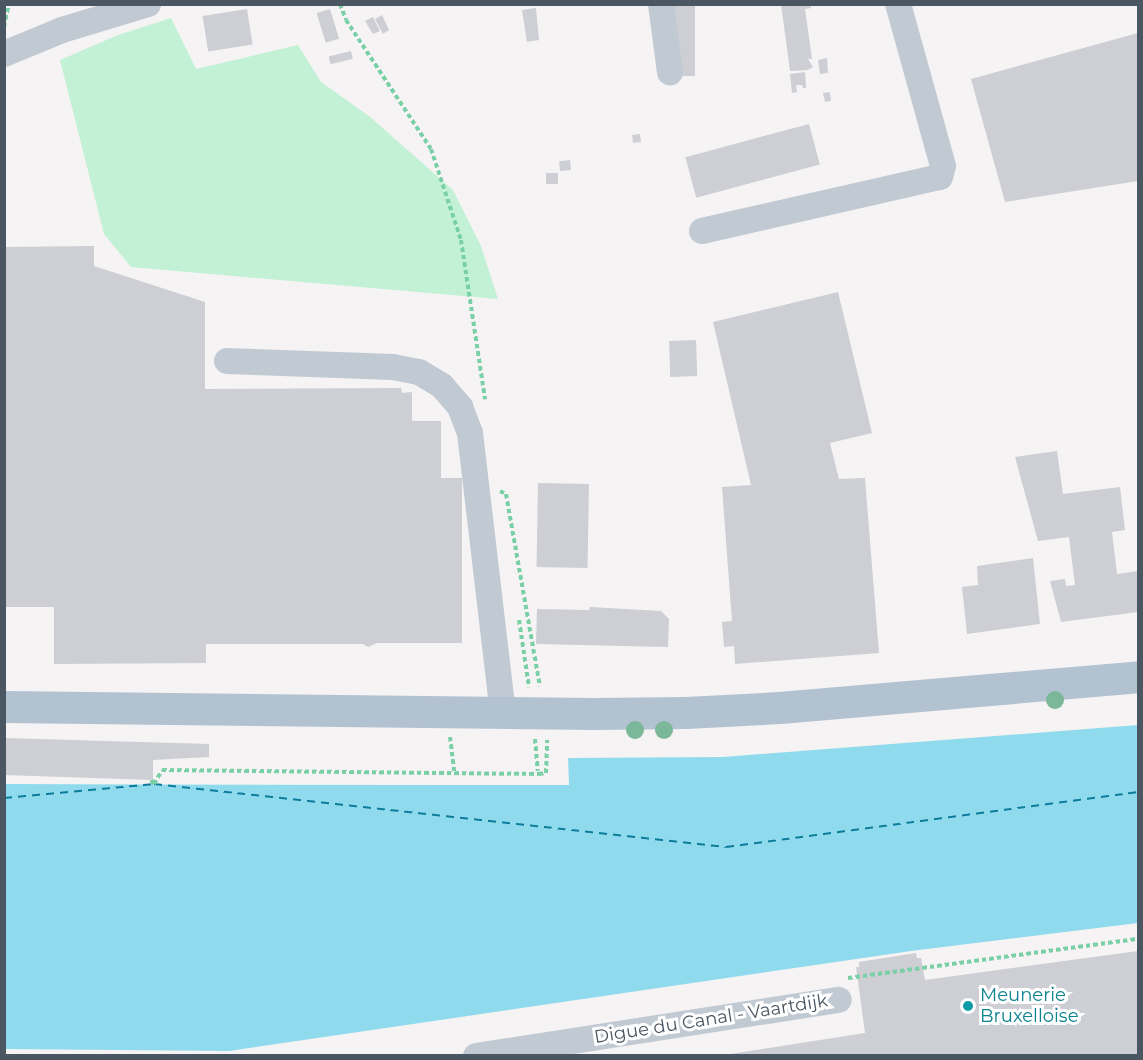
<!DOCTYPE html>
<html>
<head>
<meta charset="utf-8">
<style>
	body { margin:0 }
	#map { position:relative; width:1143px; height:1060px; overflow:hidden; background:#f5f3f3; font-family:Montserrat,sans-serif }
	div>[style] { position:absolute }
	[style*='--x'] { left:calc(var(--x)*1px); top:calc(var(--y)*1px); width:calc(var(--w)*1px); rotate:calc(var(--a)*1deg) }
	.green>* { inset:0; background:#c3f1d5 }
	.water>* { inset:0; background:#90daee }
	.pier>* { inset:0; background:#f5f3f3 }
	.ferry>* { height:1.5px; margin-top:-0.75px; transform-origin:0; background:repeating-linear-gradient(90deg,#0c7c9b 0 8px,transparent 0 14px) }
	.building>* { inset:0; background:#cdcfd5; transform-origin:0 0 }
	.path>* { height:4px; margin-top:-2px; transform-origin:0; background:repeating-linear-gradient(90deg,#7ad0a6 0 4.5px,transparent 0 7.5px) }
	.minor>* { height:26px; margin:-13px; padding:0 13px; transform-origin:13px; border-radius:13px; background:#c1cad2 }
	.major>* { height:32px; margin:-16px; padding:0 16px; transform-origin:16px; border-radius:16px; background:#b3c2d1 }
	.trees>* { width:18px; height:18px; margin:-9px; border-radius:50%; background:#7bb799 }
	.dots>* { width:16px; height:16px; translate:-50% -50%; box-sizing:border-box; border:3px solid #fff; border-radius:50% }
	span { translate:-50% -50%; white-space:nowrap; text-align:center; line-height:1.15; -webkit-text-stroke:6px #fff; paint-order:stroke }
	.culture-label { font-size:18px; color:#0d838f }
	.left { translate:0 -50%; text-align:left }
	.street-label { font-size:18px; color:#4a5661 }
	.frame { position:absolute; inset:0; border:6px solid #4a5661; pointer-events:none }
</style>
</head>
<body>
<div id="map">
	<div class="green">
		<i style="clip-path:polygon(171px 18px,196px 69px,298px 45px,321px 82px,369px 116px,453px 190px,481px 246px,498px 299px,131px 267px,104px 234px,60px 60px,118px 35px)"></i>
	</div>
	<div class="water">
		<i style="clip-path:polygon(1138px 725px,1138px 923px,911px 951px,229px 1051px,5px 1049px,5px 784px,568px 785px,568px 758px,723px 757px)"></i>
	</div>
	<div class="pier">
		<i style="clip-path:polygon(568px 755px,569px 785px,5px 784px,5px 781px,566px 782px,565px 758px)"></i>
	</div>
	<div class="ferry">
		<i style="--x:4;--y:798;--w:151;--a:-5.3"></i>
		<i style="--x:154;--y:784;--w:575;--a:6.29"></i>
		<i style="--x:726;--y:847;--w:416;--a:-7.6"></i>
	</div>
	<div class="building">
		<i style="clip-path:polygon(781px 4px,811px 4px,811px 8px,805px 9px,812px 59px,808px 59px,813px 67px,808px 70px,790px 71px)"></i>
		<i style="left:672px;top:5px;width:23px;height:71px"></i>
		<i style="clip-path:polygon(536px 8px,539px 40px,527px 42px,522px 10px)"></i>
		<i style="left:247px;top:9px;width:36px;height:45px;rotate:81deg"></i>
		<i style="left:330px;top:9px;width:31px;height:14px;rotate:73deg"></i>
		<i style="clip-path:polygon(382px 15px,389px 30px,383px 34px,375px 19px)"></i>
		<i style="clip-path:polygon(373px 17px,380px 31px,373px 34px,365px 21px)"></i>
		<i style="clip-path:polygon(1138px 33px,1138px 181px,1005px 202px,971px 79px)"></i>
		<i style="left:351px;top:51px;width:8px;height:23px;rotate:76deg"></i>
		<i style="clip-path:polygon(827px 58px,828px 73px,820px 74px,818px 60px)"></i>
		<i style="clip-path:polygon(805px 72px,806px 88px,803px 88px,802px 85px,796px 85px,797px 92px,792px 93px,790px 74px)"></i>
		<i style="clip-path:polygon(830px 92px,831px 101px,825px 102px,823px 93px)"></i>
		<i style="left:809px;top:124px;width:42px;height:128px;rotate:75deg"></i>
		<i style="left:640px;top:134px;width:8px;height:8px;rotate:83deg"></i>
		<i style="left:570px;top:160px;width:10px;height:11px;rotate:84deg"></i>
		<i style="left:546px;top:173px;width:12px;height:11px"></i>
		<i style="clip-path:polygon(94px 246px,94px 266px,205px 302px,205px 389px,401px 388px,402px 393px,412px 392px,412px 421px,441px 421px,441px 478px,462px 478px,462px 643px,377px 643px,368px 647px,363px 644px,206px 644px,206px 663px,54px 664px,54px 607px,4px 607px,4px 247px)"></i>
		<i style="clip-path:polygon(838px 292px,872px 433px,830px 443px,839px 479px,865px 478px,879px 653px,735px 664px,734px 646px,724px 647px,722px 622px,732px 621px,722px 487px,751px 485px,713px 322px)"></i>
		<i style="left:696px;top:340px;width:36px;height:27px;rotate:88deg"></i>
		<i style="clip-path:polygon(1057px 451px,1063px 494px,1120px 487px,1125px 530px,1112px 532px,1117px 574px,1138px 571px,1138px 612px,1061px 622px,1050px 581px,1065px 579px,1066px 586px,1075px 585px,1069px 537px,1038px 541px,1015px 457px)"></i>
		<i style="left:538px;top:483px;width:51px;height:84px;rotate:1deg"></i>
		<i style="clip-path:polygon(1033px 558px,1040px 624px,967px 634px,962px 587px,978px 585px,977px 566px)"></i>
		<i style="clip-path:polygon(590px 607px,661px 611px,669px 619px,668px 647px,536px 644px,537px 609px,589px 610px)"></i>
		<i style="clip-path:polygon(4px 738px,209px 744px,209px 757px,153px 760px,153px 780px,4px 775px)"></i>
		<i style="clip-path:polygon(1138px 951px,1138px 1056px,718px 1056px,865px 1033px,856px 967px,859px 967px,859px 962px,916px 953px,917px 958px,921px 958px,925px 980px)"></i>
	</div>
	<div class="path">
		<i style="--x:340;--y:4;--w:17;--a:69"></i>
		<i style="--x:346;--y:20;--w:154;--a:56.6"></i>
		<i style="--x:431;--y:149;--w:96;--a:71.8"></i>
		<i style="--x:461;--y:240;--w:161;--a:81.4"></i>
		<i style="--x:4;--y:27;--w:24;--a:-78"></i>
		<i style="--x:500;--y:491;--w:7;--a:27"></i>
		<i style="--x:506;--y:494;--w:195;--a:80"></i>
		<i style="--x:519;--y:620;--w:68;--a:81.5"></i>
		<i style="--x:450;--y:737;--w:35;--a:83"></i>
		<i style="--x:535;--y:739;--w:32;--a:85"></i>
		<i style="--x:539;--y:774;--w:7;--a:-8"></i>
		<i style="--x:546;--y:773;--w:33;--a:-88"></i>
		<i style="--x:151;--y:780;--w:5;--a:53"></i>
		<i style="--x:154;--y:784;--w:16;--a:-60"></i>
		<i style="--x:162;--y:770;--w:377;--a:0.6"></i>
		<i style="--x:848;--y:978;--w:293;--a:-7.7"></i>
	</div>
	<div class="minor">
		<i style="--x:661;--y:4;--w:69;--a:82.5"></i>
		<i style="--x:4;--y:54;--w:63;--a:-22.5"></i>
		<i style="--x:62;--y:30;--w:90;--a:-16.8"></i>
		<i style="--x:702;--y:231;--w:244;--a:-12.8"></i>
		<i style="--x:940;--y:177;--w:11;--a:-75"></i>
		<i style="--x:943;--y:166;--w:168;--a:-105.5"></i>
		<i style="--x:227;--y:361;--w:166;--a:2.1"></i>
		<i style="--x:393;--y:367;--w:26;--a:11"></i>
		<i style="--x:419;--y:372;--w:27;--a:31"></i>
		<i style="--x:442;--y:386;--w:28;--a:49"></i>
		<i style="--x:460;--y:407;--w:28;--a:69"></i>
		<i style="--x:470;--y:433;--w:281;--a:83.3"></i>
		<i style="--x:476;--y:1056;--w:367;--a:-8.8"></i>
	</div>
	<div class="major">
		<i style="--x:4;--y:707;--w:589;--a:0.68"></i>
		<i style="--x:593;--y:714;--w:93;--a:-0.6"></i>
		<i style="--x:686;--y:713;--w:94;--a:-3"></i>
		<i style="--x:780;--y:708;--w:359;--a:-4.9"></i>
	</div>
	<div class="trees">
		<i style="left:1055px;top:700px"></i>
		<i style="left:635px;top:730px"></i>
		<i style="left:664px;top:730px"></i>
	</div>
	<div class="dots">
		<i style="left:968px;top:1006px;background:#0f9aa8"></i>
	</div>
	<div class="culture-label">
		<span class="left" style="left:980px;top:1006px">Meunerie<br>Bruxelloise</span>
	</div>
	<div class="street-label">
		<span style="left:711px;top:1019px;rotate:-9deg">Digue du Canal - Vaartdijk</span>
	</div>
	<div class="frame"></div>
</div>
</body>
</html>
